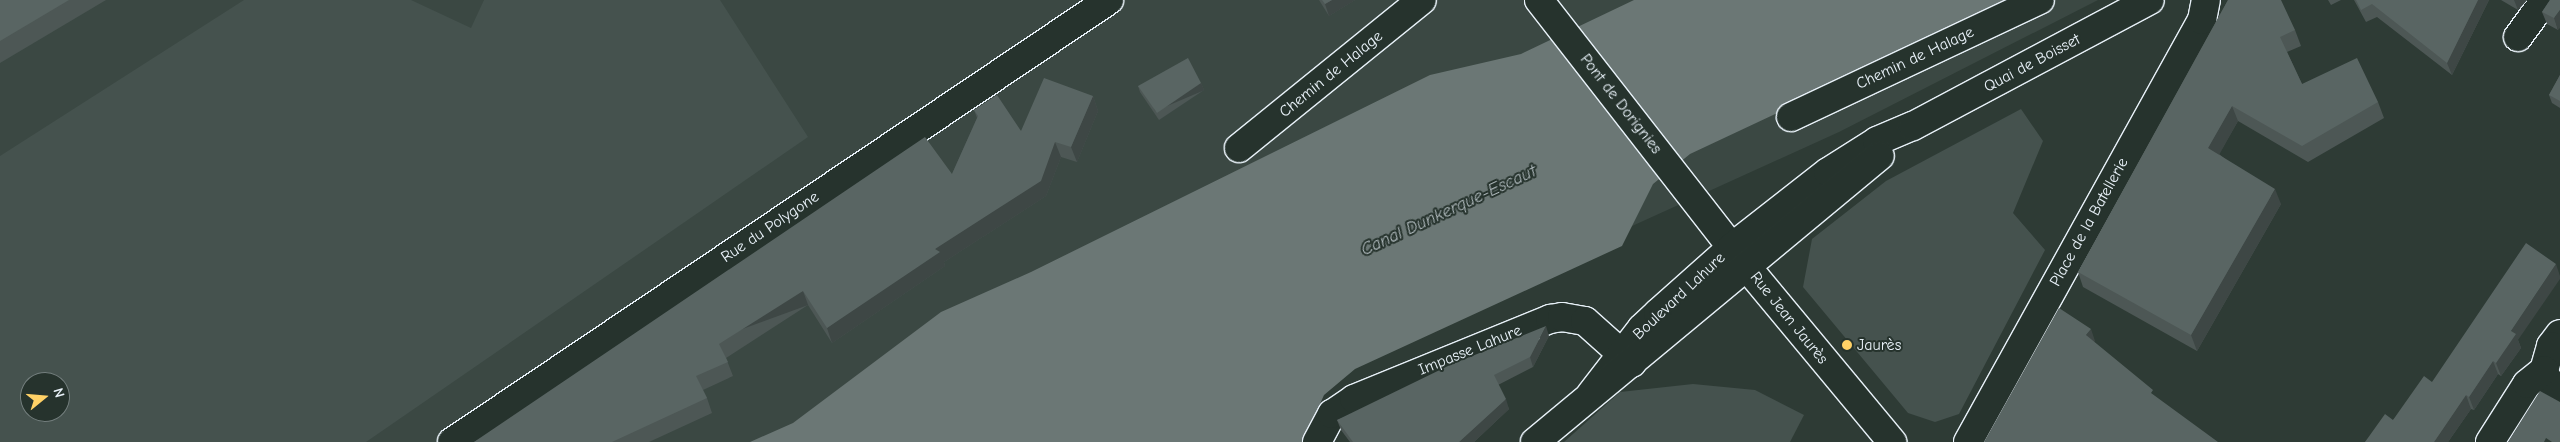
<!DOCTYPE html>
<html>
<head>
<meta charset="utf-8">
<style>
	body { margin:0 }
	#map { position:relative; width:2560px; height:442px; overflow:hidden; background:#2e3b35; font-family:"Comic Neue",sans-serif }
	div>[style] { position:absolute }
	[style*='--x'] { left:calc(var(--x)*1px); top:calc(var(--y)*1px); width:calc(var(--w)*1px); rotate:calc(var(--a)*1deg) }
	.built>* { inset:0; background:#3b4843 }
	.green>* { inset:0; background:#45524e }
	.water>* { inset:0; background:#6b7775 }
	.roads { filter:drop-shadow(1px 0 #e8f1f8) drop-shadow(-1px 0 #e8f1f8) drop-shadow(0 1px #e8f1f8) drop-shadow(0 -1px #e8f1f8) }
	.minor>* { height:28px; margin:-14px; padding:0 14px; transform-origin:14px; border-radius:14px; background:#26332d }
	.major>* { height:28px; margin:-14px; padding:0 14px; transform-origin:14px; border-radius:14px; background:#26332d }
	.wall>* { inset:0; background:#4d5755 }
	.shaded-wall>* { inset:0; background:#3e4745; transform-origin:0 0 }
	.building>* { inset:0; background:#596563 }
	.dots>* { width:14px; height:14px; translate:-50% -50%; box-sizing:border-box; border:2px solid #26332d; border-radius:50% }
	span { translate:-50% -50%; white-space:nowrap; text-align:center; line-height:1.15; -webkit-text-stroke:4px #26332d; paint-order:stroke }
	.street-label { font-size:16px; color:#e8f1f8 }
	.poi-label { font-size:16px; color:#e8f1f8 }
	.left { translate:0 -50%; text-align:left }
	.water-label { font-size:18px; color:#b0babd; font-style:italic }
	.north { position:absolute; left:20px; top:372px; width:50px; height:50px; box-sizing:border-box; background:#26332d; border:1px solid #747f7e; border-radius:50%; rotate:73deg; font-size:14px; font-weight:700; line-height:20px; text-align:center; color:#e8f1f8 }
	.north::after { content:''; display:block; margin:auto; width:18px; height:22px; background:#ffd166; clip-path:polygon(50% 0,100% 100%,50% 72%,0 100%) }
</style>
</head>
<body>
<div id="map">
	<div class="built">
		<i style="clip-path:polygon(evenodd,0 0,2098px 0,1839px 132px,1157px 442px,0 442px,0 0,30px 382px,60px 382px,60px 412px,30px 412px,30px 382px)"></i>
	</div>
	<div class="green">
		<i style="clip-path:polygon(evenodd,244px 0,411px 0,471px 28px,484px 0,720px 0,808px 137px,366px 442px,0 442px,0 156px,244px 0,30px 382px,60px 382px,60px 412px,30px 412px,30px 382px)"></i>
		<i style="clip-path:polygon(2021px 109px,2043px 141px,2013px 213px,2045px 250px,1959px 414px,1935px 422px,1908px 413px,1803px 287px,1812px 239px,1886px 181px)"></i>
		<i style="clip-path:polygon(1693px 384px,1755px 390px,1804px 415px,1790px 442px,1564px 442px,1620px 392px)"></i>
	</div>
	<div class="water">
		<i style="clip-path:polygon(1634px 0,2018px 0,1690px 154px,1653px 184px,1622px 246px,1355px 369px,1324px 395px,1303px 442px,750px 442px,793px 423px,941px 312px,1031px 272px,1430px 75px,1521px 54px)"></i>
	</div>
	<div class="roads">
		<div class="minor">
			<i style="--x:2518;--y:37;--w:46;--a:-53.9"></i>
			<i style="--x:1791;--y:117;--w:275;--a:-25.2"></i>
			<i style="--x:1239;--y:148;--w:235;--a:-39"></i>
			<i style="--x:1746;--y:266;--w:229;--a:50.3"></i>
			<i style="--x:2560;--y:334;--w:15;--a:127"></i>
			<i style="--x:2551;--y:346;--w:25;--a:106"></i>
			<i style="--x:2544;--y:370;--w:9;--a:72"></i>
			<i style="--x:2547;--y:379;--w:18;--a:43"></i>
			<i style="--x:452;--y:442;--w:792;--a:-33.93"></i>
			<i style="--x:1317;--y:442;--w:32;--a:-62"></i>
			<i style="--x:1332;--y:414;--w:27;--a:-34"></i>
			<i style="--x:1354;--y:399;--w:212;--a:-22.2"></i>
			<i style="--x:1550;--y:319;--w:12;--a:-9"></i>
			<i style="--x:1562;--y:317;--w:23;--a:10"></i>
			<i style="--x:1585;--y:321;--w:63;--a:41.8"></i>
			<i style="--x:1968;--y:442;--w:483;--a:-61"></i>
			<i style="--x:2202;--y:20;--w:20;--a:-79"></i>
			<i style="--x:2490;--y:442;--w:69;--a:-57.5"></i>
			<i style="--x:2527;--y:384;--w:22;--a:-39"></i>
		</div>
		<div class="major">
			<i style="--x:1539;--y:0;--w:331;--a:52.1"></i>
			<i style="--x:1591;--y:394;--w:83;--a:-52.3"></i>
			<i style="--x:1642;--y:328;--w:22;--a:-43"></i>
			<i style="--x:1658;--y:313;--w:99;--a:-41.7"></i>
			<i style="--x:1732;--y:247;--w:122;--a:-38"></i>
			<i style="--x:1828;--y:172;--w:58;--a:-32.3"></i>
			<i style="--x:1877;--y:141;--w:39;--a:-23"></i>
			<i style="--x:1913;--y:126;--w:268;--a:-28"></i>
			<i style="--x:1535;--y:442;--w:448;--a:-39.7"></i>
		</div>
	</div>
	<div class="wall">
		<i style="clip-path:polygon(0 0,106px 0,0 63px)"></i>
		<i style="clip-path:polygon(1319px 0,1355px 0,1329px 16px)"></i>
		<i style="clip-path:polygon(2228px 0,2295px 30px,2301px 46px,2287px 52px,2302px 84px,2378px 102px,2384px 118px,2308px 162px,2238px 121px,2219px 154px,2281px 204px,2197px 351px,2083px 287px,2078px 272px)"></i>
		<i style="clip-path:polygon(2328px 0,2341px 0,2331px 5px)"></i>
		<i style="clip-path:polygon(2354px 0,2489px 0,2452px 75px,2377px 17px,2366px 22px)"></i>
		<i style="clip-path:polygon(2501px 0,2527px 0,2518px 10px)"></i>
		<i style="clip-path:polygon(2550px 0,2558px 30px,2547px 24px,2542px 12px)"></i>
		<i style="clip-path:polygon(2560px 75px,2560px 108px,2552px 103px,2549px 95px)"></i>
		<i style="clip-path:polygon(1201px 83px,1204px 90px,1159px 120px,1140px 92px,1138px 86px)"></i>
		<i style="clip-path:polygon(1093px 96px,1098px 111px,1077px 162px,1061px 157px,1046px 196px,944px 262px,945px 266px,832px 343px,808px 305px,726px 358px,733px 376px,703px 390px,707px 398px,712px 413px,649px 442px,474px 442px,952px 174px,977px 118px,974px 110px,1021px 131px)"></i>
		<i style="clip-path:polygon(1549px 336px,1533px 367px,1498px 385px,1509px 409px,1474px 442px,1350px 442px,1341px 430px,1337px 420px)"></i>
		<i style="clip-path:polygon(2518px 340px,2521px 348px,2501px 376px,2498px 374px,2474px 410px,2471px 409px,2448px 442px,2365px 442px,2393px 420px,2432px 382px)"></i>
	</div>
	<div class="shaded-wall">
		<i style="clip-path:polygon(1332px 0,1355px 0,1329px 16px,1325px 4px)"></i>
		<i style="clip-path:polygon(2478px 0,2489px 0,2452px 75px,2447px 63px)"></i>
		<i style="clip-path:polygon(2514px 0,2527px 0,2518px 10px)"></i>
		<i style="clip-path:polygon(2560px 10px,2560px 28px,2558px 30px,2554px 18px)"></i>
		<i style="left:1201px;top:83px;width:8px;height:53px;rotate:67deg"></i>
		<i style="clip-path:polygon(1093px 96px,1098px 111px,1077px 162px,1071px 147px)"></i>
		<i style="clip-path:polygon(2232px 106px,2238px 121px,2214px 164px,2208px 148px)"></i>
		<i style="clip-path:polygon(1055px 142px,1061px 157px,1046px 196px,944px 262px,945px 266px,832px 343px,827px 328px,935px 249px)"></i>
		<i style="clip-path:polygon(2275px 189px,2281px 204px,2197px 351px,2191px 335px)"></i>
		<i style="clip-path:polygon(2556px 264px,2560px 276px,2560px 279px,2518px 340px,2521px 348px,2501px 376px,2496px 363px,2511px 331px)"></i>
		<i style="left:803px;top:291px;width:15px;height:99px;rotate:70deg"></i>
		<i style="clip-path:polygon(1546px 326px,1549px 336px,1533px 367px,1530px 357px)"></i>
		<i style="clip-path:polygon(2091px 329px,2095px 341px,2091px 347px,2086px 335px)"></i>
		<i style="clip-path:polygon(2493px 361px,2498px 374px,2474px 410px,2469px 397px)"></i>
		<i style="clip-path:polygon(2466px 395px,2471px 409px,2448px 442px,2434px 442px)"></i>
		<i style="clip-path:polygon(1506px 399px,1509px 409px,1474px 442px,1459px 442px)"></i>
	</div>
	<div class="building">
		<i style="clip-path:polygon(0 0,69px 0,0 41px)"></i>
		<i style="clip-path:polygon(1322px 0,1332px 0,1325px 4px)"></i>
		<i style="clip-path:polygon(2228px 0,2281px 0,2295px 30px,2280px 37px,2302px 84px,2357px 58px,2378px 102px,2302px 146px,2232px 106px,2208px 148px,2275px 189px,2191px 335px,2078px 272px)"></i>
		<i style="clip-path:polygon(2356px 0,2478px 0,2447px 63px,2372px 4px,2361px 10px)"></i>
		<i style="clip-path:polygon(2550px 0,2560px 0,2560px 10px,2554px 18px,2542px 12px)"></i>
		<i style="clip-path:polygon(1188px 58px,1201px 83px,1157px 113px,1138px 86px)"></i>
		<i style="clip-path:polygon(2560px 75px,2560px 101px,2549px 95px)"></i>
		<i style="clip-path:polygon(1044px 78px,1093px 96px,1071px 147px,1055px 142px,1041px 181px,935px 249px,940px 252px,827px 328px,803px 291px,719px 344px,728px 362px,696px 376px,707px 398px,612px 442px,474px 442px,925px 137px,952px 174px,978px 116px,974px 110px,997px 95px,1021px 131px)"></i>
		<i style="clip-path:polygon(2526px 243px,2556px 264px,2511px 331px,2516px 334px,2496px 363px,2493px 361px,2469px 397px,2466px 395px,2434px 442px,2365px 442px,2385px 414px,2393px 420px,2424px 376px,2432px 382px)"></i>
		<i style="clip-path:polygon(2059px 308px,2091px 329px,2086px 335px,2153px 390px,2151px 393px,2218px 442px,1984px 442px)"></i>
		<i style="clip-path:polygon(1546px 326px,1530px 357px,1494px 375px,1506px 399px,1459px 442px,1353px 442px,1337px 420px,1450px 365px)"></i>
		<i style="clip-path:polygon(2540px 391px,2560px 402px,2560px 442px,2552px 442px,2546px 438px,2544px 442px,2508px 442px)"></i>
	</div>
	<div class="dots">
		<i style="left:1847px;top:345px;background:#ffd166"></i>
	</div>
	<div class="street-label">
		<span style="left:1915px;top:58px;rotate:-25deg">Chemin de Halage</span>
		<span style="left:2032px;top:63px;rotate:-28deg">Quai de Boisset</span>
		<span style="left:1331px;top:74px;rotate:-39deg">Chemin de Halage</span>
		<span style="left:1621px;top:104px;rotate:52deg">Pont de Dorignies</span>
		<span style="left:2089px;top:222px;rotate:-61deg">Place de la Batellerie</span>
		<span style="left:770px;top:227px;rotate:-34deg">Rue du Polygone</span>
		<span style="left:1679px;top:296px;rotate:-43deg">Boulevard Lahure</span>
		<span style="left:1789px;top:318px;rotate:51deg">Rue Jean Jaurès</span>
		<span style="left:1470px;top:350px;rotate:-22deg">Impasse Lahure</span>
	</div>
	<div class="poi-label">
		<span class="left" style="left:1857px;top:345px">Jaurès</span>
	</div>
	<div class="water-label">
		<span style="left:1449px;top:211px;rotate:-25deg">Canal Dunkerque-Escaut</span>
	</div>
	<div class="north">N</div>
</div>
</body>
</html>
